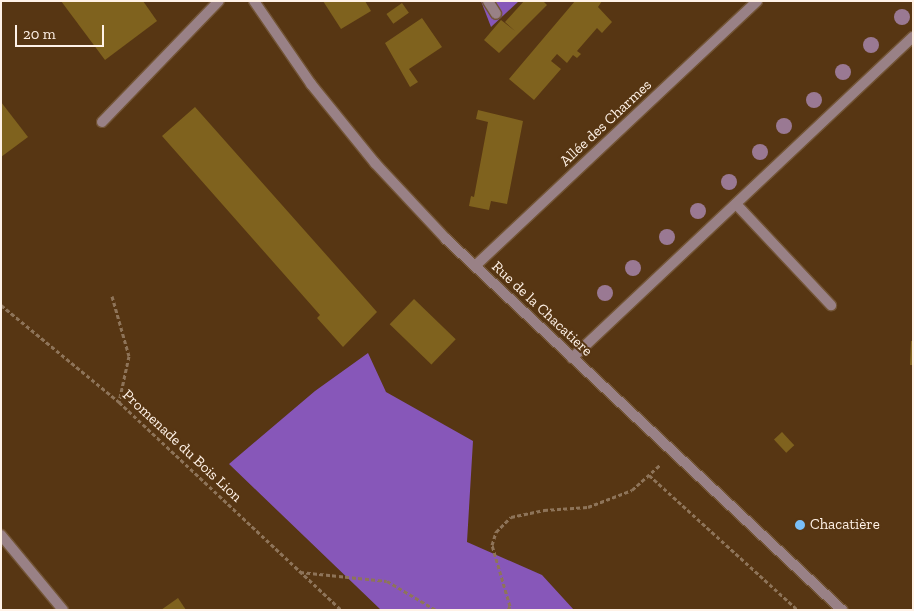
<!DOCTYPE html>
<html>
<head>
<meta charset="utf-8">
<style>
	body { margin:0 }
	#map { position:relative; width:914px; height:611px; overflow:hidden; background:#573613; font-family:"Zilla Slab",serif }
	div>[style] { position:absolute }
	[style*='--x'] { left:calc(var(--x)*1px); top:calc(var(--y)*1px); width:calc(var(--w)*1px); rotate:calc(var(--a)*1deg) }
	.forest>* { inset:0; background:#8757b9 }
	.building>* { inset:0; background:#7f621e; transform-origin:0 0 }
	.path>* { height:3px; margin-top:-1.5px; transform-origin:0; background:repeating-linear-gradient(90deg,#8e7459 0 4px,transparent 0 6.5px) }
	.roads { filter:drop-shadow(1px 0 #725435) drop-shadow(-1px 0 #725435) drop-shadow(0 1px #725435) drop-shadow(0 -1px #725435) }
	.service>* { height:10px; margin:-5px; padding:0 5px; transform-origin:5px; border-radius:5px; background:#998186 }
	.minor>* { height:10px; margin:-5px; padding:0 5px; transform-origin:5px; border-radius:5px; background:#998186 }
	.tertiary>* { height:10px; margin:-5px; padding:0 5px; transform-origin:5px; border-radius:5px; background:#998186 }
	.trees>* { width:16px; height:16px; margin:-8px; border-radius:50%; background:#9a7993 }
	.dots>* { width:14px; height:14px; translate:-50% -50%; box-sizing:border-box; border:2px solid #573613; border-radius:50% }
	span { translate:-50% -50%; white-space:nowrap; text-align:center; line-height:1.15; -webkit-text-stroke:4px #573613; paint-order:stroke }
	.street-label { font-size:15px; color:#fff2e7 }
	.poi-label { font-size:15px; color:#fff2e7 }
	.left { translate:0 -50%; text-align:left }
	.frame { position:absolute; inset:0; border:2px solid #fff2e7; pointer-events:none }
	.scale { position:absolute; left:15px; top:25px; width:89px; height:22px; box-sizing:border-box; border:2px solid #fff2e7; border-top:0; padding-left:6px; font-size:15px; line-height:18px; white-space:nowrap; color:#fff2e7; -webkit-text-stroke:4px #573613; paint-order:stroke }
</style>
</head>
<body>
<div id="map">
	<div class="forest">
		<i style="clip-path:polygon(481px 1px,519px 1px,491px 27px)"></i>
		<i style="clip-path:polygon(368px 353px,386px 392px,473px 441px,467px 542px,542px 575px,574px 610px,381px 610px,229px 464px,315px 391px)"></i>
	</div>
	<div class="building">
		<i style="clip-path:polygon(61px 1px,143px 1px,157px 21px,105px 60px)"></i>
		<i style="clip-path:polygon(323px 1px,365px 1px,371px 11px,341px 29px)"></i>
		<i style="clip-path:polygon(524px 1px,543px 1px,547px 5px,499px 53px,484px 40px,501px 20px,515px 31px,505px 22px)"></i>
		<i style="clip-path:polygon(575px 1px,602px 1px,598px 7px,612px 22px,602px 33px,597px 28px,577px 51px,581px 54px,577px 58px,573px 55px,567px 63px,557px 54px,551px 61px,561px 69px,534px 100px,509px 79px)"></i>
		<i style="left:402px;top:3px;width:12px;height:19px;rotate:55deg"></i>
		<i style="clip-path:polygon(422px 18px,442px 47px,409px 69px,418px 82px,410px 87px,385px 43px)"></i>
		<i style="clip-path:polygon(1px 102px,28px 137px,1px 157px)"></i>
		<i style="clip-path:polygon(195px 107px,377px 312px,343px 347px,317px 318px,320px 315px,162px 136px)"></i>
		<i style="clip-path:polygon(478px 110px,523px 121px,507px 204px,491px 201px,489px 210px,469px 206px,471px 196px,474px 197px,488px 122px,476px 119px)"></i>
		<i style="left:414px;top:299px;width:58px;height:35px;rotate:44deg"></i>
		<i style="clip-path:polygon(911px 341px,913px 341px,913px 365px,910px 365px)"></i>
		<i style="left:782px;top:432px;width:18px;height:11px;rotate:47deg"></i>
		<i style="clip-path:polygon(178px 598px,186px 610px,161px 610px)"></i>
	</div>
	<div class="path">
		<i style="--x:112;--y:296;--w:62;--a:74.2"></i>
		<i style="--x:129;--y:356;--w:47;--a:102.3"></i>
		<i style="--x:1;--y:305;--w:153;--a:39.4"></i>
		<i style="--x:119;--y:402;--w:304;--a:43.1"></i>
		<i style="--x:649;--y:475;--w:201;--a:42.2"></i>
		<i style="--x:300;--y:572;--w:87;--a:5.9"></i>
		<i style="--x:387;--y:581;--w:57;--a:30.6"></i>
		<i style="--x:508;--y:610;--w:4;--a:-63"></i>
		<i style="--x:510;--y:606;--w:64;--a:-106.4"></i>
		<i style="--x:492;--y:545;--w:14;--a:-73"></i>
		<i style="--x:496;--y:532;--w:21;--a:-45"></i>
		<i style="--x:511;--y:517;--w:34;--a:-12"></i>
		<i style="--x:544;--y:510;--w:44;--a:-3.9"></i>
		<i style="--x:588;--y:507;--w:47;--a:-21.1"></i>
		<i style="--x:632;--y:490;--w:38;--a:-42"></i>
	</div>
	<div class="roads">
		<div class="service">
			<i style="--x:488;--y:1;--w:15;--a:58"></i>
			<i style="--x:102;--y:122;--w:168;--a:-46"></i>
			<i style="--x:736;--y:204;--w:139;--a:46.8"></i>
			<i style="--x:572;--y:358;--w:468;--a:-43.3"></i>
		</div>
		<div class="minor">
			<i style="--x:475;--y:266;--w:387;--a:-43.2"></i>
			<i style="--x:1;--y:535;--w:97;--a:50.4"></i>
		</div>
		<div class="tertiary">
			<i style="--x:254;--y:1;--w:101;--a:55.5"></i>
			<i style="--x:311;--y:84;--w:102;--a:51"></i>
			<i style="--x:375;--y:163;--w:104;--a:46.9"></i>
			<i style="--x:446;--y:239;--w:543;--a:43.13"></i>
		</div>
	</div>
	<div class="trees">
		<i style="left:902px;top:17px"></i>
		<i style="left:871px;top:45px"></i>
		<i style="left:843px;top:72px"></i>
		<i style="left:814px;top:100px"></i>
		<i style="left:784px;top:126px"></i>
		<i style="left:760px;top:152px"></i>
		<i style="left:729px;top:182px"></i>
		<i style="left:698px;top:211px"></i>
		<i style="left:667px;top:237px"></i>
		<i style="left:633px;top:268px"></i>
		<i style="left:605px;top:293px"></i>
	</div>
	<div class="dots">
		<i style="left:800px;top:525px;background:#79bff8"></i>
	</div>
	<div class="street-label">
		<span style="left:606px;top:123px;rotate:-43deg">Allée des Charmes</span>
		<span style="left:542px;top:309px;rotate:43deg">Rue de la Chacatiere</span>
		<span style="left:182px;top:446px;rotate:43deg">Promenade du Bois Lion</span>
	</div>
	<div class="poi-label">
		<span class="left" style="left:810px;top:525px">Chacatière</span>
	</div>
	<div class="frame"></div>
	<div class="scale">20 m</div>
</div>
</body>
</html>
